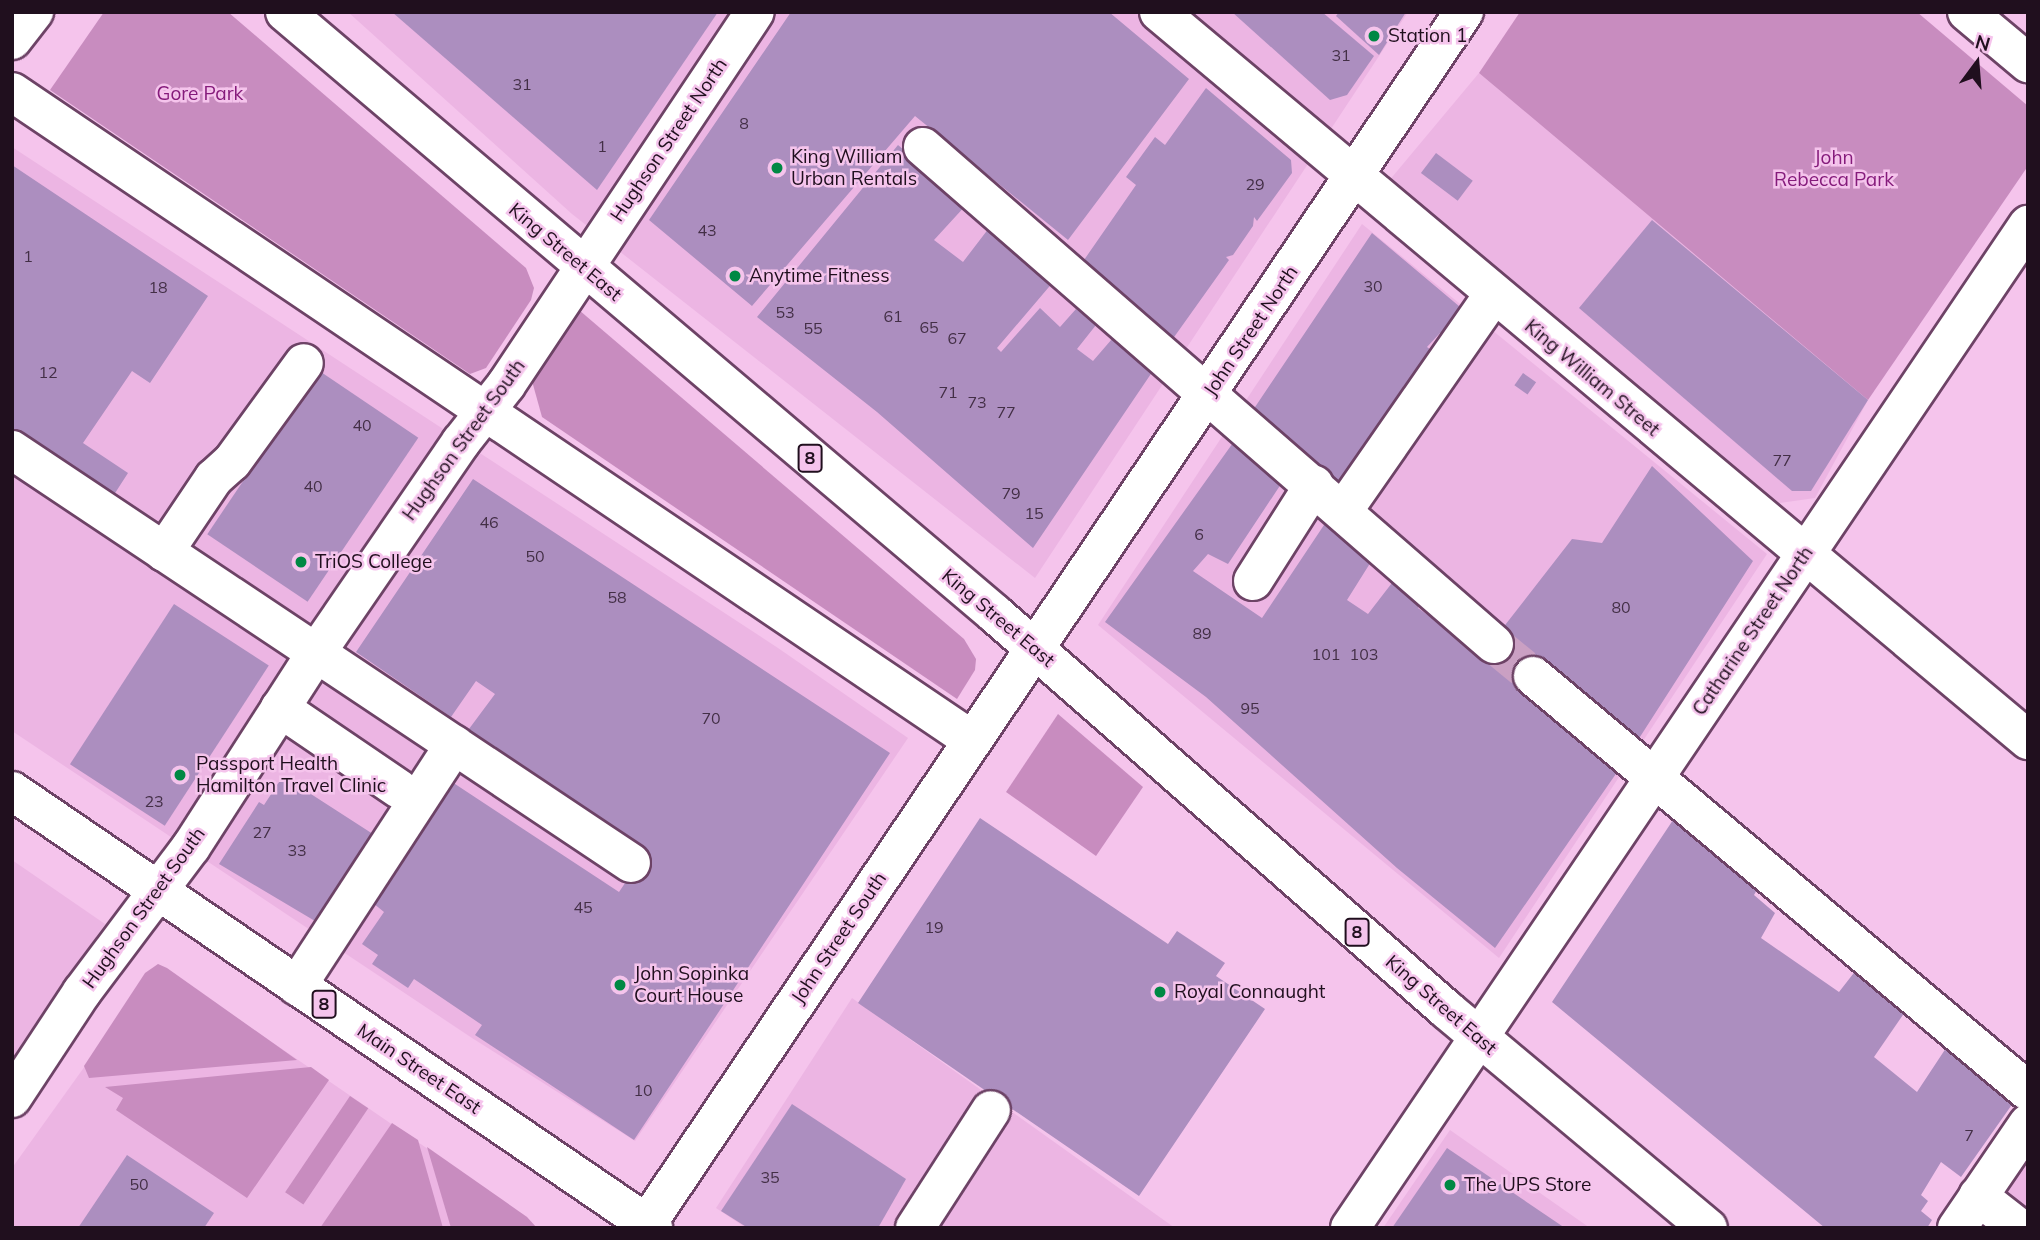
<!DOCTYPE html>
<html>
<head>
<meta charset="utf-8">
<style>
	body { margin:0 }
	#map { position:relative; width:2040px; height:1240px; overflow:hidden; background:#f5c4ec; font-family:Mulish,sans-serif }
	div>[style] { position:absolute }
	[style*='--x'] { left:calc(var(--x)*1px); top:calc(var(--y)*1px); width:calc(var(--w)*1px); rotate:calc(var(--a)*1deg) }
	.built>* { inset:0; background:#ecb5e3 }
	.green>* { inset:0; background:#c88cbf; transform-origin:0 0 }
	.building>* { inset:0; background:#ac8ebf; transform-origin:0 0 }
	.minor-tunnel>* { height:38px; margin-top:-19px; transform-origin:0; background:repeating-linear-gradient(90deg,#caa0c3 0 38px,transparent 0 57px) }
	.roads { filter:drop-shadow(2px 0 #6d4366) drop-shadow(-2px 0 #6d4366) drop-shadow(0 2px #6d4366) drop-shadow(0 -2px #6d4366) }
	.minor>* { height:38px; margin:-19px; padding:0 19px; transform-origin:19px; border-radius:19px; background:#fff }
	.major>* { height:38px; margin:-19px; padding:0 19px; transform-origin:19px; border-radius:19px; background:#fff }
	.dots>* { width:19px; height:19px; translate:-50% -50%; box-sizing:border-box; border:4px solid #f5c4ec; border-radius:50% }
	span { translate:-50% -50%; white-space:nowrap; text-align:center; line-height:1.15; -webkit-text-stroke:5px #f5c4ec; paint-order:stroke }
	.number-label { font-size:16px; color:#432f46 }
	.number-label span { -webkit-text-stroke-width:0 }
	.shield-label span { padding:2px 5px; background:#f5c4ec; border:2px solid; border-radius:5px; -webkit-text-stroke-width:0 }
	.shield-label { font-size:18px; color:#200f1e; font-weight:700 }
	.poi-label { font-size:19px; color:#200f1e }
	.left { translate:0 -50%; text-align:left }
	.park-label { font-size:19px; color:#851b7b }
	.street-label { font-size:19px; color:#200f1e }
	.frame { position:absolute; inset:0; border:14px solid #200f1e; pointer-events:none }
	.north { position:absolute; left:1942px; top:28px; width:70px; height:70px; -webkit-text-stroke:5px #f5c4ec; paint-order:stroke; rotate:16deg; font-size:19px; font-weight:700; line-height:28px; text-align:center; color:#200f1e }
	.north::after { content:''; display:block; margin:auto; width:24px; height:32px; background:#200f1e; clip-path:polygon(50% 0,100% 100%,50% 72%,0 100%) }
</style>
</head>
<body>
<div id="map">
	<div class="built">
		<i style="clip-path:polygon(348px 12px,1408px 12px,1035px 578px,572px 214px)"></i>
		<i style="clip-path:polygon(1479px 73px,1868px 400px,1815px 498px,1772px 504px,1388px 182px)"></i>
		<i style="clip-path:polygon(12px 147px,778px 648px,908px 738px,635px 1141px,472px 1038px,12px 731px)"></i>
		<i style="clip-path:polygon(1362px 224px,1767px 554px,1499px 958px,1098px 625px)"></i>
		<i style="clip-path:polygon(12px 860px,105px 924px,12px 1060px)"></i>
		<i style="clip-path:polygon(158px 964px,527px 1217px,531px 1228px,12px 1228px,12px 1168px)"></i>
		<i style="clip-path:polygon(852px 998px,1175px 1228px,746px 1228px,716px 1208px)"></i>
		<i style="clip-path:polygon(1450px 1130px,1590px 1228px,1383px 1228px)"></i>
		<i style="clip-path:polygon(2028px 1155px,2028px 1228px,1974px 1228px)"></i>
	</div>
	<div class="green">
		<i style="clip-path:polygon(104px 12px,228px 12px,526px 268px,534px 288px,531px 300px,486px 368px,470px 374px,50px 90px)"></i>
		<i style="clip-path:polygon(1520px 12px,1917px 12px,2028px 106px,2028px 166px,1868px 400px,1479px 73px)"></i>
		<i style="clip-path:polygon(579px 310px,964px 639px,976px 659px,975px 670px,957px 699px,542px 417px,532px 381px)"></i>
		<i style="clip-path:polygon(1058px 714px,1143px 787px,1096px 856px,1006px 792px)"></i>
		<i style="clip-path:polygon(158px 964px,167px 968px,297px 1060px,89px 1078px,84px 1066px,145px 973px)"></i>
		<i style="clip-path:polygon(311px 1067px,329px 1080px,247px 1198px,116px 1110px,123px 1098px,105px 1087px)"></i>
		<i style="left:350px;top:1096px;width:22px;height:116px;rotate:34deg"></i>
		<i style="clip-path:polygon(392px 1123px,418px 1140px,443px 1228px,320px 1228px)"></i>
		<i style="clip-path:polygon(427px 1147px,527px 1217px,537px 1228px,451px 1228px)"></i>
	</div>
	<div class="building">
		<i style="clip-path:polygon(392px 12px,718px 12px,597px 190px)"></i>
		<i style="clip-path:polygon(791px 12px,1109px 12px,1189px 79px,1068px 240px,915px 116px,752px 306px,649px 220px)"></i>
		<i style="clip-path:polygon(1232px 12px,1322px 12px,1374px 56px,1347px 95px,1330px 100px)"></i>
		<i style="clip-path:polygon(1339px 12px,1406px 12px,1379px 55px,1336px 16px)"></i>
		<i style="clip-path:polygon(1206px 88px,1291px 160px,1292px 173px,1257px 221px,1254px 217px,1253px 226px,1233px 255px,1226px 257px,1229px 260px,1167px 347px,1075px 273px,1136px 185px,1126px 177px,1155px 137px,1165px 145px)"></i>
		<i style="clip-path:polygon(898px 145px,967px 204px,934px 240px,963px 262px,989px 228px,1054px 281px,997px 348px,1001px 352px,1040px 308px,1060px 327px,1076px 309px,1096px 325px,1077px 349px,1093px 361px,1118px 332px,1159px 362px,1033px 548px,877px 412px,757px 317px)"></i>
		<i style="left:1436px;top:153px;width:46px;height:25px;rotate:37deg"></i>
		<i style="clip-path:polygon(12px 165px,208px 296px,150px 383px,132px 371px,83px 443px,128px 473px,108px 504px,12px 439px)"></i>
		<i style="clip-path:polygon(1652px 220px,1868px 400px,1811px 491px,1792px 491px,1579px 308px)"></i>
		<i style="clip-path:polygon(1372px 233px,1466px 312px,1447px 338px,1440px 333px,1427px 347px,1438px 355px,1338px 496px,1247px 419px)"></i>
		<i style="left:318px;top:370px;width:121px;height:198px;rotate:34deg"></i>
		<i style="left:1523px;top:373px;width:16px;height:15px;rotate:35deg"></i>
		<i style="clip-path:polygon(1235px 440px,1285px 478px,1228px 564px,1208px 554px,1193px 571px,1262px 618px,1330px 516px,1374px 557px,1347px 600px,1368px 614px,1395px 579px,1422px 600px,1418px 608px,1476px 650px,1502px 629px,1572px 539px,1602px 543px,1652px 466px,1753px 561px,1620px 768px,1495px 948px,1397px 868px,1206px 697px,1105px 622px)"></i>
		<i style="clip-path:polygon(473px 479px,890px 753px,634px 1140px,475px 1035px,482px 1025px,414px 979px,408px 988px,372px 964px,378px 955px,362px 944px,384px 912px,373px 903px,452px 782px,619px 892px,646px 852px,466px 733px,495px 694px,476px 681px,451px 717px,356px 652px)"></i>
		<i style="left:174px;top:604px;width:113px;height:191px;rotate:33deg"></i>
		<i style="clip-path:polygon(283px 776px,376px 836px,320px 924px,219px 864px,259px 802px,264px 805px)"></i>
		<i style="clip-path:polygon(1675px 817px,1759px 886px,1754px 895px,1775px 913px,1761px 938px,1839px 992px,1860px 965px,1907px 1009px,1874px 1057px,1917px 1092px,1950px 1042px,2018px 1096px,1961px 1177px,1941px 1162px,1921px 1195px,1928px 1201px,1921px 1211px,1932px 1220px,1927px 1228px,1825px 1228px,1552px 1002px)"></i>
		<i style="clip-path:polygon(980px 818px,1168px 944px,1177px 931px,1225px 963px,1216px 976px,1265px 1009px,1139px 1196px,858px 1003px)"></i>
		<i style="clip-path:polygon(792px 1104px,906px 1179px,878px 1228px,748px 1228px,721px 1211px)"></i>
		<i style="clip-path:polygon(1447px 1148px,1565px 1228px,1392px 1228px)"></i>
		<i style="clip-path:polygon(127px 1155px,214px 1213px,204px 1228px,78px 1228px)"></i>
	</div>
	<div class="minor-tunnel">
		<i style="--x:1494;--y:644;--w:50;--a:39.4"></i>
	</div>
	<div class="roads">
		<div class="minor">
			<i style="--x:1159;--y:12;--w:1134;--a:39.95"></i>
			<i style="--x:1967;--y:12;--w:80;--a:39.9"></i>
			<i style="--x:12;--y:92;--w:1158;--a:34.02"></i>
			<i style="--x:923;--y:147;--w:757;--a:41.04"></i>
			<i style="--x:12;--y:450;--w:744;--a:33.71"></i>
			<i style="--x:1343;--y:511;--w:263;--a:-55.2"></i>
			<i style="--x:164;--y:552;--w:89;--a:-56"></i>
			<i style="--x:214;--y:478;--w:24;--a:-42"></i>
			<i style="--x:232;--y:462;--w:122;--a:-54"></i>
			<i style="--x:1253;--y:581;--w:114;--a:-57.6"></i>
			<i style="--x:1533;--y:676;--w:646;--a:39.98"></i>
			<i style="--x:280;--y:708;--w:144;--a:34.2"></i>
			<i style="--x:297;--y:986;--w:288;--a:-56.9"></i>
			<i style="--x:12;--y:1098;--w:127;--a:-56.6"></i>
			<i style="--x:82;--y:992;--w:181;--a:-53.1"></i>
			<i style="--x:191;--y:847;--w:231;--a:-57.2"></i>
			<i style="--x:316;--y:653;--w:256;--a:-55.5"></i>
			<i style="--x:461;--y:442;--w:73;--a:-51.7"></i>
			<i style="--x:506;--y:385;--w:448;--a:-56.3"></i>
			<i style="--x:1978;--y:1196;--w:52;--a:38"></i>
			<i style="--x:915;--y:1228;--w:140;--a:-57.2"></i>
			<i style="--x:1350;--y:1228;--w:1211;--a:-55.94"></i>
			<i style="--x:1957;--y:1228;--w:126;--a:-55.7"></i>
		</div>
		<div class="major">
			<i style="--x:285;--y:12;--w:931;--a:40.29"></i>
			<i style="--x:995;--y:614;--w:601;--a:41.22"></i>
			<i style="--x:1447;--y:1010;--w:340;--a:39.9"></i>
			<i style="--x:12;--y:40;--w:36;--a:-52"></i>
			<i style="--x:12;--y:791;--w:776;--a:34.28"></i>
			<i style="--x:644;--y:1228;--w:1467;--a:-56.01"></i>
		</div>
	</div>
	<div class="dots">
		<i style="left:1374px;top:36px;background:#084"></i>
		<i style="left:777px;top:168px;background:#084"></i>
		<i style="left:735px;top:276px;background:#084"></i>
		<i style="left:301px;top:562px;background:#084"></i>
		<i style="left:180px;top:775px;background:#084"></i>
		<i style="left:620px;top:985px;background:#084"></i>
		<i style="left:1160px;top:992px;background:#084"></i>
		<i style="left:1450px;top:1185px;background:#084"></i>
	</div>
	<div class="number-label">
		<span style="left:1341px;top:55px">31</span>
		<span style="left:522px;top:84px">31</span>
		<span style="left:744px;top:123px">8</span>
		<span style="left:602px;top:146px">1</span>
		<span style="left:1255px;top:184px">29</span>
		<span style="left:707px;top:230px">43</span>
		<span style="left:28px;top:256px">1</span>
		<span style="left:1373px;top:286px">30</span>
		<span style="left:158px;top:287px">18</span>
		<span style="left:785px;top:312px">53</span>
		<span style="left:893px;top:316px">61</span>
		<span style="left:929px;top:327px">65</span>
		<span style="left:813px;top:328px">55</span>
		<span style="left:957px;top:338px">67</span>
		<span style="left:48px;top:372px">12</span>
		<span style="left:948px;top:392px">71</span>
		<span style="left:977px;top:402px">73</span>
		<span style="left:1006px;top:412px">77</span>
		<span style="left:362px;top:425px">40</span>
		<span style="left:1782px;top:460px">77</span>
		<span style="left:313px;top:486px">40</span>
		<span style="left:1011px;top:493px">79</span>
		<span style="left:1034px;top:513px">15</span>
		<span style="left:489px;top:522px">46</span>
		<span style="left:1199px;top:534px">6</span>
		<span style="left:535px;top:556px">50</span>
		<span style="left:617px;top:597px">58</span>
		<span style="left:1621px;top:607px">80</span>
		<span style="left:1202px;top:633px">89</span>
		<span style="left:1326px;top:654px">101</span>
		<span style="left:1364px;top:654px">103</span>
		<span style="left:1250px;top:708px">95</span>
		<span style="left:711px;top:718px">70</span>
		<span style="left:154px;top:801px">23</span>
		<span style="left:262px;top:832px">27</span>
		<span style="left:297px;top:850px">33</span>
		<span style="left:583px;top:907px">45</span>
		<span style="left:934px;top:927px">19</span>
		<span style="left:643px;top:1090px">10</span>
		<span style="left:1969px;top:1135px">7</span>
		<span style="left:770px;top:1177px">35</span>
		<span style="left:139px;top:1184px">50</span>
	</div>
	<div class="shield-label">
		<span style="left:810px;top:458px">8</span>
		<span style="left:1357px;top:932px">8</span>
		<span style="left:324px;top:1004px">8</span>
	</div>
	<div class="poi-label">
		<span class="left" style="left:1388px;top:36px">Station 1</span>
		<span class="left" style="left:791px;top:168px">King William<br>Urban Rentals</span>
		<span class="left" style="left:749px;top:276px">Anytime Fitness</span>
		<span class="left" style="left:315px;top:562px">TriOS College</span>
		<span class="left" style="left:196px;top:775px">Passport Health<br>Hamilton Travel Clinic</span>
		<span class="left" style="left:634px;top:985px">John Sopinka<br>Court House</span>
		<span class="left" style="left:1174px;top:992px">Royal Connaught</span>
		<span class="left" style="left:1464px;top:1185px">The UPS Store</span>
	</div>
	<div class="park-label">
		<span style="left:200px;top:94px">Gore Park</span>
		<span style="left:1834px;top:169px">John<br>Rebecca Park</span>
	</div>
	<div class="street-label">
		<span style="left:669px;top:140px;rotate:-56deg">Hughson Street North</span>
		<span style="left:565px;top:252px;rotate:40deg">King Street East</span>
		<span style="left:1251px;top:331px;rotate:-56deg">John Street North</span>
		<span style="left:1592px;top:378px;rotate:40deg">King William Street</span>
		<span style="left:464px;top:440px;rotate:-54deg">Hughson Street South</span>
		<span style="left:998px;top:618px;rotate:40deg">King Street East</span>
		<span style="left:1753px;top:631px;rotate:-56deg">Catharine Street North</span>
		<span style="left:144px;top:908px;rotate:-54deg">Hughson Street South</span>
		<span style="left:839px;top:938px;rotate:-56deg">John Street South</span>
		<span style="left:1441px;top:1005px;rotate:41deg">King Street East</span>
		<span style="left:419px;top:1069px;rotate:34deg">Main Street East</span>
	</div>
	<div class="frame"></div>
	<div class="north">N</div>
</div>
</body>
</html>
